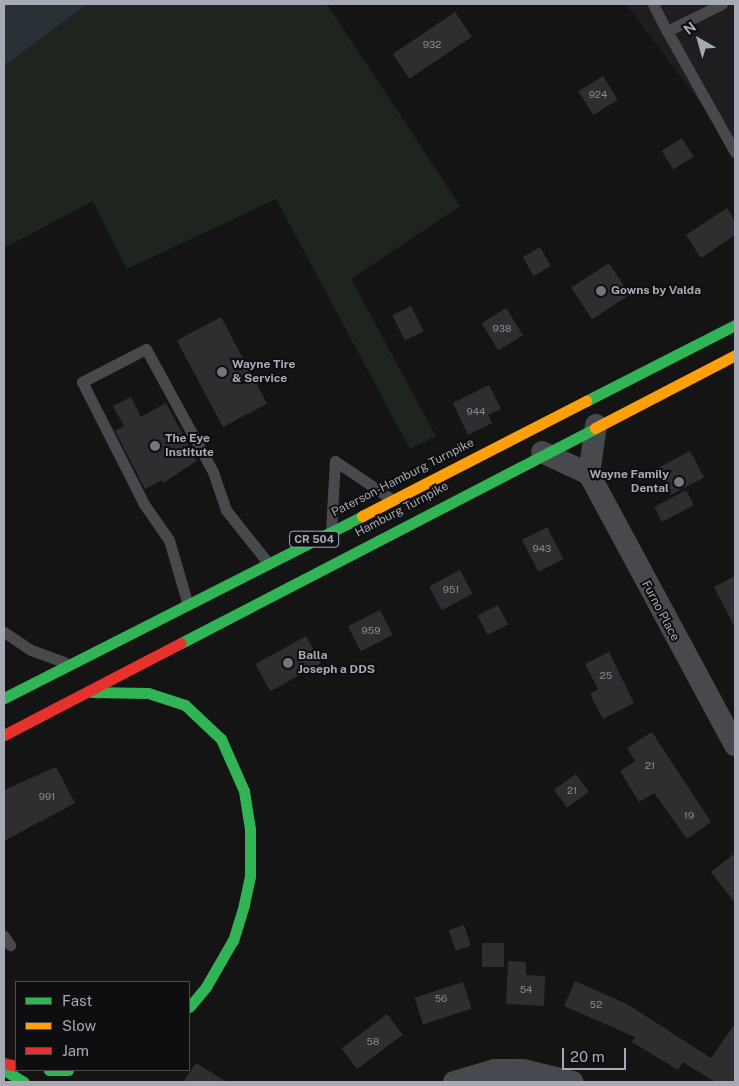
<!DOCTYPE html>
<html>
<head>
<meta charset="utf-8">
<style>
	body { margin:0 }
	#map { position:relative; width:739px; height:1086px; overflow:hidden; background:#141414; font-family:"Public Sans",sans-serif }
	div>[style] { position:absolute }
	[style*='--x'] { left:calc(var(--x)*1px); top:calc(var(--y)*1px); width:calc(var(--w)*1px); rotate:calc(var(--a)*1deg) }
	.built>* { inset:0; background:#1e1e20 }
	.green>* { inset:0; background:#1e241e }
	.water>* { inset:0; background:#293137 }
	.building>* { inset:0; background:#2e2e30; transform-origin:0 0 }
	.lane>* { height:11px; margin:-5.5px; padding:0 5.5px; transform-origin:5.5px; border-radius:5.5px; background:#48494d }
	.street>* { height:22px; margin:-11px; padding:0 11px; transform-origin:11px; border-radius:11px; background:#48494d }
	.fast>* { height:11px; margin:-5.5px; padding:0 5.5px; transform-origin:5.5px; border-radius:5.5px; background:#30b455 }
	.slow>* { height:11px; margin:-5.5px; padding:0 5.5px; transform-origin:5.5px; border-radius:5.5px; background:#ff9f0a }
	.jam>* { height:11px; margin:-5.5px; padding:0 5.5px; transform-origin:5.5px; border-radius:5.5px; background:#e5322d }
	.dots>* { width:14px; height:14px; translate:-50% -50%; box-sizing:border-box; border:2px solid #0e0e10; border-radius:50% }
	span { translate:-50% -50%; white-space:nowrap; text-align:center; line-height:1.15; -webkit-text-stroke:4px #0e0e10; paint-order:stroke }
	.number-label { font-size:10px; color:#878b94 }
	.number-label span { -webkit-text-stroke-width:0 }
	.shield-label span { padding:1px 4px; background:#0e0e10; border:1px solid; border-radius:4px; -webkit-text-stroke-width:0 }
	.shield-label { font-size:11px; color:#a5aab5; font-weight:700 }
	.poi-label { font-size:12px; color:#a5aab5; font-weight:700 }
	.left { translate:0 -50%; text-align:left }
	.right { translate:-100% -50%; text-align:right }
	.street-label { font-size:12px; color:#a5aab5 }
	.frame { position:absolute; inset:0; border:5px solid #a5aab5; pointer-events:none }
	.legend { position:absolute; left:15px; top:981px; width:175px; height:90px; box-sizing:border-box; background:#0e0e10; border:1px solid #4a4c52; margin:0; padding:6px 9px; list-style:none; font-size:15px; color:#a5aab5 }
	.legend li { display:flex; align-items:center; gap:10px; height:25px }
	.legend b { width:25px; border:1px solid #4a4c52 }
	.north { position:absolute; left:674px; top:15px; width:50px; height:50px; -webkit-text-stroke:4px #0e0e10; paint-order:stroke; rotate:322deg; font-size:14px; font-weight:700; line-height:20px; text-align:center; color:#a5aab5 }
	.north::after { content:''; display:block; margin:auto; width:18px; height:22px; background:#a5aab5; clip-path:polygon(50% 0,100% 100%,50% 72%,0 100%) }
	.scale { position:absolute; left:562px; top:1048px; width:64px; height:22px; box-sizing:border-box; border:2px solid #a5aab5; border-top:0; padding-left:6px; font-size:15px; line-height:18px; white-space:nowrap; color:#a5aab5; -webkit-text-stroke:4px #0e0e10; paint-order:stroke }
</style>
</head>
<body>
<div id="map">
	<div class="built">
		<i style="clip-path:polygon(626px 4px,735px 4px,735px 149px)"></i>
	</div>
	<div class="green">
		<i style="clip-path:polygon(87px 4px,327px 4px,460px 206px,351px 279px,436px 436px,410px 449px,276px 199px,127px 269px,93px 201px,4px 248px,4px 66px)"></i>
	</div>
	<div class="water">
		<i style="clip-path:polygon(4px 4px,87px 4px,4px 66px)"></i>
	</div>
	<div class="building">
		<i style="left:455px;top:12px;width:30px;height:75px;rotate:56deg"></i>
		<i style="left:603px;top:76px;width:28px;height:29px;rotate:58deg"></i>
		<i style="left:682px;top:138px;width:22px;height:24px;rotate:58deg"></i>
		<i style="clip-path:polygon(727px 208px,735px 221px,735px 235px,701px 258px,686px 235px)"></i>
		<i style="left:540px;top:247px;width:22px;height:20px;rotate:60deg"></i>
		<i style="left:609px;top:263px;width:38px;height:45px;rotate:57deg"></i>
		<i style="left:411px;top:306px;width:28px;height:21px;rotate:63deg"></i>
		<i style="left:506px;top:308px;width:32px;height:29px;rotate:58deg"></i>
		<i style="left:221px;top:317px;width:98px;height:50px;rotate:62deg"></i>
		<i style="clip-path:polygon(489px 385px,501px 409px,488px 415px,492px 423px,468px 435px,453px 403px)"></i>
		<i style="clip-path:polygon(131px 397px,141px 417px,166px 403px,197px 461px,163px 483px,162px 480px,145px 489px,115px 431px,124px 426px,113px 406px)"></i>
		<i style="left:690px;top:451px;width:30px;height:38px;rotate:62deg"></i>
		<i style="left:686px;top:490px;width:17px;height:36px;rotate:62deg"></i>
		<i style="left:547px;top:527px;width:36px;height:28px;rotate:63deg"></i>
		<i style="left:460px;top:570px;width:27px;height:35px;rotate:62deg"></i>
		<i style="clip-path:polygon(735px 576px,735px 628px,714px 587px)"></i>
		<i style="left:498px;top:605px;width:22px;height:23px;rotate:63deg"></i>
		<i style="left:380px;top:610px;width:28px;height:36px;rotate:63deg"></i>
		<i style="left:306px;top:636px;width:31px;height:58px;rotate:61deg"></i>
		<i style="clip-path:polygon(609px 652px,634px 703px,603px 719px,590px 694px,598px 689px,585px 664px)"></i>
		<i style="clip-path:polygon(652px 732px,711px 822px,687px 839px,654px 793px,639px 802px,620px 771px,635px 761px,627px 748px)"></i>
		<i style="clip-path:polygon(56px 767px,75px 803px,4px 841px,4px 790px)"></i>
		<i style="left:576px;top:774px;width:22px;height:27px;rotate:54deg"></i>
		<i style="clip-path:polygon(735px 853px,735px 903px,711px 872px)"></i>
		<i style="left:464px;top:925px;width:22px;height:16px;rotate:72deg"></i>
		<i style="left:482px;top:943px;width:22px;height:24px"></i>
		<i style="clip-path:polygon(508px 961px,526px 962px,526px 975px,545px 976px,544px 1006px,506px 1004px)"></i>
		<i style="clip-path:polygon(575px 981px,627px 1004px,711px 1058px,735px 1024px,735px 1082px,715px 1082px,683px 1062px,678px 1070px,632px 1042px,635px 1037px,564px 1006px)"></i>
		<i style="left:463px;top:982px;width:28px;height:51px;rotate:72deg"></i>
		<i style="left:387px;top:1014px;width:26px;height:57px;rotate:53deg"></i>
		<i style="clip-path:polygon(196px 1063px,227px 1082px,183px 1082px)"></i>
	</div>
	<div class="lane">
		<i style="--x:653;--y:4;--w:30;--a:63"></i>
		<i style="--x:667;--y:31;--w:61;--a:-26.1"></i>
		<i style="--x:667;--y:31;--w:139;--a:60.7"></i>
		<i style="--x:331;--y:530;--w:69;--a:-86.7"></i>
		<i style="--x:335;--y:461;--w:66;--a:33.9"></i>
		<i style="--x:188;--y:605;--w:68;--a:-106.3"></i>
		<i style="--x:169;--y:540;--w:44;--a:-124.8"></i>
		<i style="--x:144;--y:504;--w:137;--a:-116.9"></i>
		<i style="--x:82;--y:382;--w:72;--a:-27.3"></i>
		<i style="--x:146;--y:349;--w:140;--a:61.4"></i>
		<i style="--x:213;--y:472;--w:40;--a:71.1"></i>
		<i style="--x:226;--y:510;--w:68;--a:51.6"></i>
		<i style="--x:4;--y:632;--w:32;--a:34"></i>
		<i style="--x:31;--y:650;--w:35;--a:20"></i>
		<i style="--x:4;--y:936;--w:11;--a:56"></i>
	</div>
	<div class="street">
		<i style="--x:596;--y:425;--w:49;--a:98.1"></i>
		<i style="--x:589;--y:474;--w:308;--a:61.7"></i>
		<i style="--x:542;--y:452;--w:52;--a:25.1"></i>
		<i style="--x:454;--y:1082;--w:43;--a:-16.3"></i>
		<i style="--x:495;--y:1070;--w:28;--a:0"></i>
		<i style="--x:523;--y:1070;--w:51;--a:13.5"></i>
	</div>
	<div class="fast">
		<i style="--x:586;--y:401;--w:167;--a:-27"></i>
		<i style="--x:181;--y:643;--w:466;--a:-27.4"></i>
		<i style="--x:91;--y:692;--w:57;--a:1"></i>
		<i style="--x:148;--y:693;--w:39;--a:18"></i>
		<i style="--x:185;--y:705;--w:50;--a:43.4"></i>
		<i style="--x:221;--y:739;--w:57;--a:66.1"></i>
		<i style="--x:244;--y:791;--w:38;--a:81"></i>
		<i style="--x:250;--y:829;--w:47;--a:90"></i>
		<i style="--x:250;--y:876;--w:30;--a:102"></i>
		<i style="--x:244;--y:905;--w:37;--a:107"></i>
		<i style="--x:233;--y:940;--w:54;--a:119.9"></i>
		<i style="--x:206;--y:987;--w:26;--a:130"></i>
		<i style="--x:4;--y:698;--w:402;--a:-26.9"></i>
		<i style="--x:4;--y:1070;--w:23;--a:31"></i>
		<i style="--x:49;--y:1070;--w:19;--a:0"></i>
	</div>
	<div class="slow">
		<i style="--x:595;--y:428;--w:158;--a:-27.5"></i>
		<i style="--x:362;--y:516;--w:252;--a:-27.2"></i>
	</div>
	<div class="jam">
		<i style="--x:4;--y:735;--w:199;--a:-27.5"></i>
		<i style="--x:4;--y:1063;--w:12;--a:14"></i>
	</div>
	<div class="dots">
		<i style="left:601px;top:291px;background:#72767d"></i>
		<i style="left:222px;top:372px;background:#72767d"></i>
		<i style="left:155px;top:446px;background:#72767d"></i>
		<i style="left:679px;top:482px;background:#72767d"></i>
		<i style="left:288px;top:663px;background:#72767d"></i>
	</div>
	<div class="number-label">
		<span style="left:432px;top:45px">932</span>
		<span style="left:598px;top:95px">924</span>
		<span style="left:502px;top:329px">938</span>
		<span style="left:476px;top:412px">944</span>
		<span style="left:542px;top:549px">943</span>
		<span style="left:451px;top:590px">951</span>
		<span style="left:371px;top:631px">959</span>
		<span style="left:606px;top:676px">25</span>
		<span style="left:650px;top:766px">21</span>
		<span style="left:572px;top:791px">21</span>
		<span style="left:47px;top:797px">991</span>
		<span style="left:689px;top:816px">19</span>
		<span style="left:526px;top:990px">54</span>
		<span style="left:441px;top:999px">56</span>
		<span style="left:596px;top:1005px">52</span>
		<span style="left:373px;top:1042px">58</span>
	</div>
	<div class="shield-label">
		<span style="left:314px;top:539px">CR 504</span>
	</div>
	<div class="poi-label">
		<span class="left" style="left:611px;top:291px">Gowns by Valda</span>
		<span class="left" style="left:232px;top:372px">Wayne Tire<br>&amp; Service</span>
		<span class="left" style="left:165px;top:446px">The Eye<br>Institute</span>
		<span class="right" style="left:669px;top:482px">Wayne Family<br>Dental</span>
		<span class="left" style="left:298px;top:663px">Balla<br>Joseph a DDS</span>
	</div>
	<div class="street-label">
		<span style="left:403px;top:478px;rotate:-27deg">Paterson-Hamburg Turnpike</span>
		<span style="left:402px;top:510px;rotate:-28deg">Hamburg Turnpike</span>
		<span style="left:660px;top:611px;rotate:62deg">Furno Place</span>
	</div>
	<div class="frame"></div>
	<ul class="legend">
	<li><b style="height:6px;background:#30b455"></b>Fast</li>
	<li><b style="height:6px;background:#ff9f0a"></b>Slow</li>
	<li><b style="height:6px;background:#e5322d"></b>Jam</li>
	</ul>
	<div class="north">N</div>
	<div class="scale">20 m</div>
</div>
</body>
</html>
